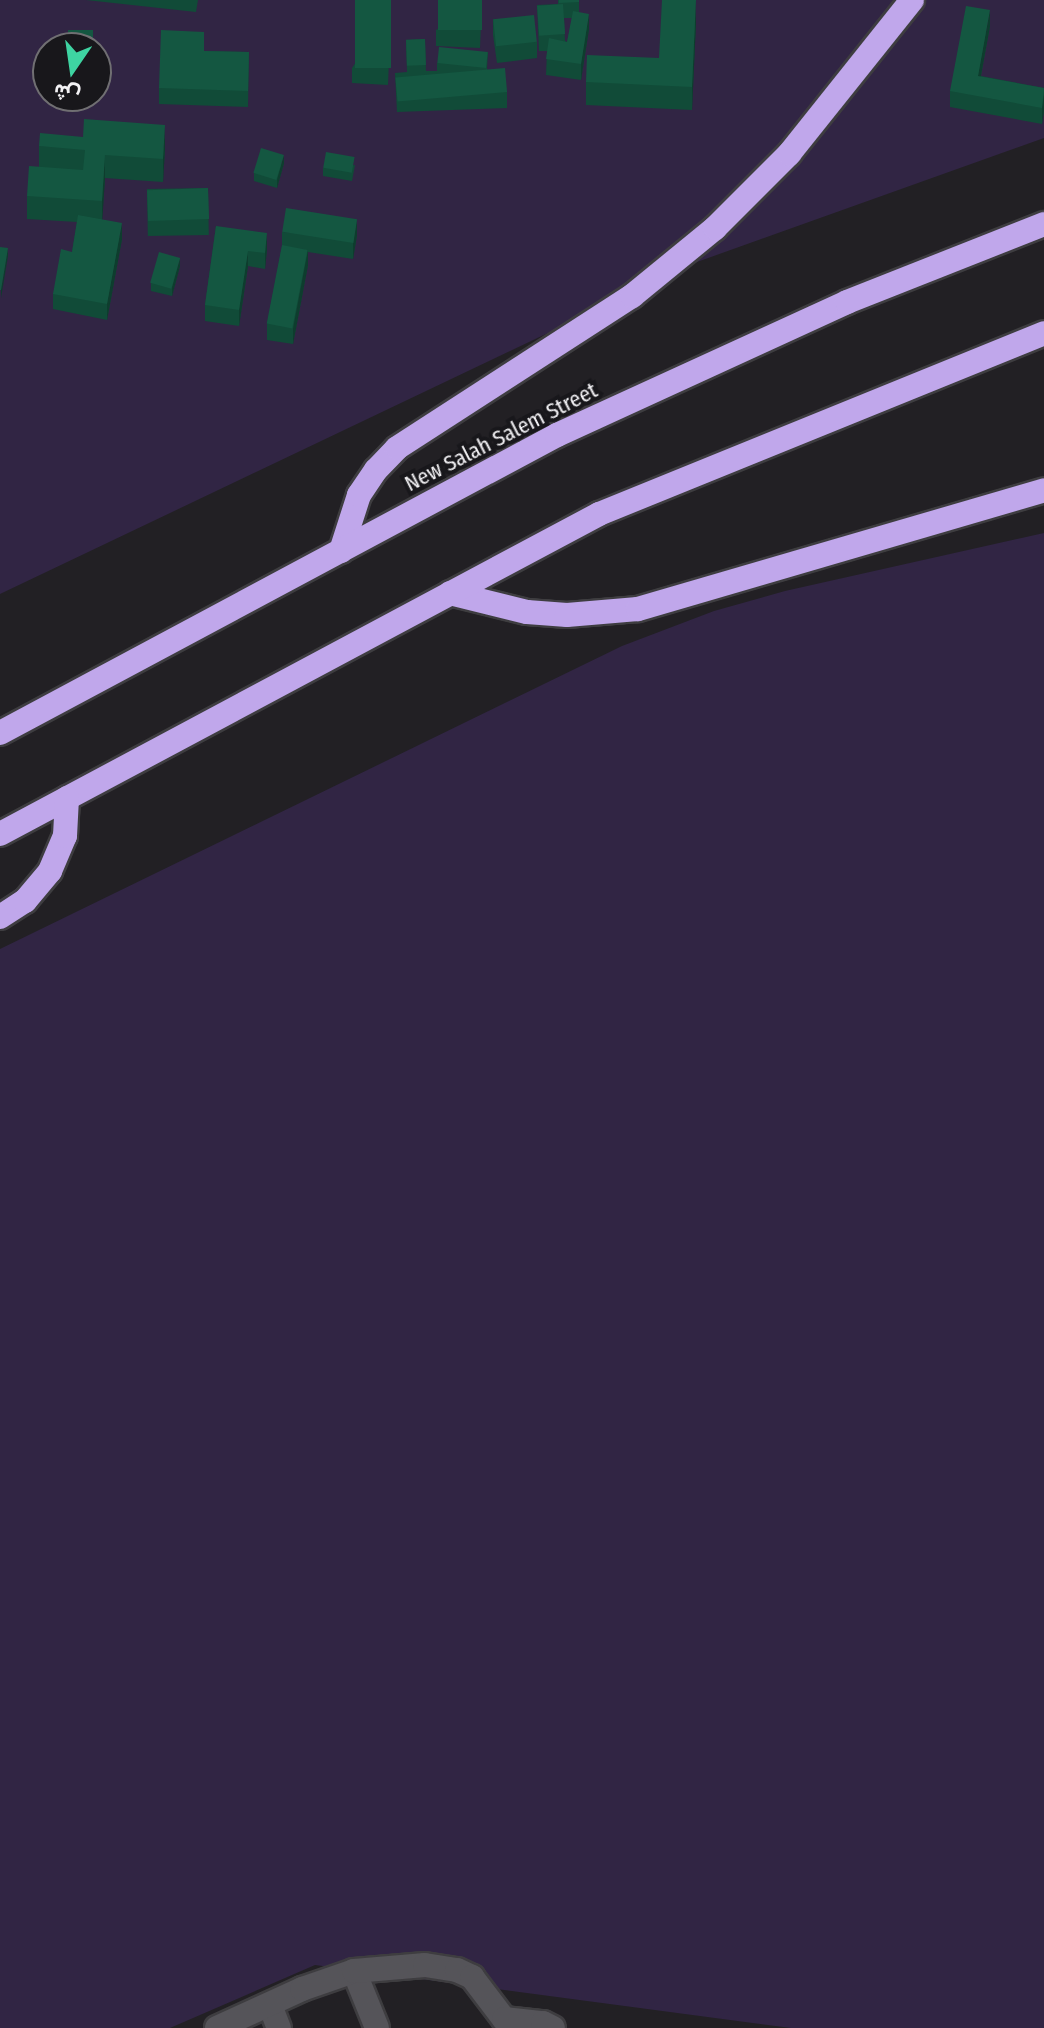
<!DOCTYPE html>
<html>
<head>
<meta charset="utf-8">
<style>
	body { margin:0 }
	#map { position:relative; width:1044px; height:2028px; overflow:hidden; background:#222024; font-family:"Fira Sans Condensed",Vazirmatn,sans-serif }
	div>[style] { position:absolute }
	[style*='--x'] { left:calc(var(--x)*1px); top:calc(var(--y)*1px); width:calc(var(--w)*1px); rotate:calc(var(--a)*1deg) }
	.green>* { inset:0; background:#312544 }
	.roads { filter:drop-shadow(2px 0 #3e3d40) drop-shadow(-2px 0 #3e3d40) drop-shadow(0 2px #3e3d40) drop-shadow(0 -2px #3e3d40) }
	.minor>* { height:24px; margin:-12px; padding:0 12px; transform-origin:12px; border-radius:12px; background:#555459 }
	.highway>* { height:24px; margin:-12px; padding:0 12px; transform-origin:12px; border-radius:12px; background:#c0a7eb }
	.wall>* { inset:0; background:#114b38; transform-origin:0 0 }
	.shaded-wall>* { inset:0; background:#0e3d2e }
	.building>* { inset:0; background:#145741; transform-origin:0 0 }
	span { translate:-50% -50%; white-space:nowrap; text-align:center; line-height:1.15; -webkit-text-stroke:8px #18171b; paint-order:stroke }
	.street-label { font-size:22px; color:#f3f2f5 }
	.north { position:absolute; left:32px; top:32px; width:80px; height:80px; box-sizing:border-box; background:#18171b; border:2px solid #706f72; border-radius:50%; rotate:193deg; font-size:22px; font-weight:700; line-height:32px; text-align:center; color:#f3f2f5 }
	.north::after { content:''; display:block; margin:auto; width:28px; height:36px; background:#3ed4a2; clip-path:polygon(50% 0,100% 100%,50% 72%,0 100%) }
</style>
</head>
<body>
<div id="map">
	<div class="green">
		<i style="clip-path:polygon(evenodd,0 0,1044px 0,1044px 138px,697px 262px,0 594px,0 0,48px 48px,96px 48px,96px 96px,48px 96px,48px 48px)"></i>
		<i style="clip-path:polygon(1044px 533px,1044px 2028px,791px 2028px,315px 1965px,170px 2028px,0 2028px,0 949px,622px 646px,714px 611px,785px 591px)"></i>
	</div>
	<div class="roads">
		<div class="minor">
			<i style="--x:354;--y:1971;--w:61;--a:68"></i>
			<i style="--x:270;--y:2005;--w:25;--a:69"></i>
			<i style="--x:217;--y:2028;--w:94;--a:-24.6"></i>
			<i style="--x:302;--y:1989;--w:55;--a:-19.1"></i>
			<i style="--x:354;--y:1971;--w:71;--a:-4.8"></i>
			<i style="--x:425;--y:1965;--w:32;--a:9"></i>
			<i style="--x:457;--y:1970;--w:17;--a:25"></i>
			<i style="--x:472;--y:1977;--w:53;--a:52.7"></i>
			<i style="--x:504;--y:2019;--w:39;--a:6"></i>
			<i style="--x:543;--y:2023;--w:11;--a:27"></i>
		</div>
		<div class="highway">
			<i style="--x:341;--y:551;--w:59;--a:-72.2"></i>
			<i style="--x:359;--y:495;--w:30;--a:-56"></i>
			<i style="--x:376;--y:470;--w:30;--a:-46"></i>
			<i style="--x:397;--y:448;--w:280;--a:-32.9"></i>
			<i style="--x:632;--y:296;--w:107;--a:-39.3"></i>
			<i style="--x:715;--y:228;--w:105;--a:-45"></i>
			<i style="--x:789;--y:154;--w:197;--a:-51.4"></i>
			<i style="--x:450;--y:593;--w:79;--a:13.9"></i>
			<i style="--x:527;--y:612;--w:40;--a:4.3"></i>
			<i style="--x:567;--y:615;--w:71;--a:-4.8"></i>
			<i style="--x:638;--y:609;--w:423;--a:-16.3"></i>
			<i style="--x:0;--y:733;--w:632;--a:-28.15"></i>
			<i style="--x:557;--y:435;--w:319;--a:-24.6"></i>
			<i style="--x:847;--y:302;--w:212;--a:-21.6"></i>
			<i style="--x:0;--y:834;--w:679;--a:-28.11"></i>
			<i style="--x:599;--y:514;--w:480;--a:-22.1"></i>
			<i style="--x:0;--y:917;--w:30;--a:-33"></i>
			<i style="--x:25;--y:901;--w:39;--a:-50"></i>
			<i style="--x:50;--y:871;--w:38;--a:-67"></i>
			<i style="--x:65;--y:836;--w:38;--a:-87"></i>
		</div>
	</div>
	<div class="wall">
		<i style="clip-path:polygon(86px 0,198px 0,196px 12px)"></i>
		<i style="clip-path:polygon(482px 0,480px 48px,436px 46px,436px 30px)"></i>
		<i style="clip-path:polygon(evenodd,558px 0,579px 0,579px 12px,589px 29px,581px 80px,546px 75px,547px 51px,539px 51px,537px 5px,558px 4px,558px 0,564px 18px,572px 18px,567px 42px,565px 41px,564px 18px)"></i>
		<i style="clip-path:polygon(391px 10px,388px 85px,352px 83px,352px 68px)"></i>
		<i style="clip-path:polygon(493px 19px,537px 42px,537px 58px,497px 63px,493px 35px)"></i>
		<i style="clip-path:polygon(696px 22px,692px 110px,586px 105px,586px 82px,659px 58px)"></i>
		<i style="clip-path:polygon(990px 26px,981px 76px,1044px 88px,1044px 111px,1042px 124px,950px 107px,950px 91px)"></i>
		<i style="clip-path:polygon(425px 39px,426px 71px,437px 71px,437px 63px,488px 52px,487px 69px,507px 92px,507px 108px,397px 112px,395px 73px,407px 72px,406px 40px)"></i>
		<i style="clip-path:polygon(204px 51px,249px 52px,248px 107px,159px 104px,159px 88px)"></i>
		<i style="left:68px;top:96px;width:25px;height:6px"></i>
		<i style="clip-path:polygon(39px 146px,165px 148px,163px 182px,105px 178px,102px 220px,122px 239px,107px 320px,53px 309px,53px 294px,72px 252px,77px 222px,27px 219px,27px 196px,39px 167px)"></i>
		<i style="clip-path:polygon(284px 163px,277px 188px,254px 181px,254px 173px)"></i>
		<i style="clip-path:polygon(355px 165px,352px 181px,323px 176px,323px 168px)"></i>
		<i style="left:208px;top:188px;width:47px;height:61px;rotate:89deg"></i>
		<i style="clip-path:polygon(216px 226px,267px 249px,265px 269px,248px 266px,239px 326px,205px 321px,205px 305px)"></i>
		<i style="clip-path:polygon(282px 232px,357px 235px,353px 259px,308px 252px,308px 265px,293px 344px,267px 340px,267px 324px,282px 246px)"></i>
		<i style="clip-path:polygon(180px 266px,172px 296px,151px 291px,151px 283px)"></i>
	</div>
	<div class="shaded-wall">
		<i style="clip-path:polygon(696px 0,696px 22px,692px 110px,692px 87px)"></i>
		<i style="clip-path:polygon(990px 10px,990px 26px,978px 91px,978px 76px)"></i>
		<i style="clip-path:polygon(589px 14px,589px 29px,581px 80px,581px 64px)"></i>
		<i style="clip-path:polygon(1044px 95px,1044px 111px,1042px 124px,1042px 108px)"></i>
		<i style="clip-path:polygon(165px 125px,165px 148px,163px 182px,163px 159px)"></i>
		<i style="clip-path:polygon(105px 155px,105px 178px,102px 224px,102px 201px)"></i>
		<i style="clip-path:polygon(284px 155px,284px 163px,277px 188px,277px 180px)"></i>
		<i style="clip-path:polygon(357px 219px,357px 235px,353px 259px,353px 244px)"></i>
		<i style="clip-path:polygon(122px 223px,122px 239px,107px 320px,107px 304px)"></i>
		<i style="clip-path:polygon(267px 233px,267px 249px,265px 269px,265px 253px)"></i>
		<i style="clip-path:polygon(8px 248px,8px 256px,1px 298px,1px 290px)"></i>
		<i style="clip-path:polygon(308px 250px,308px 265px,293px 344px,293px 329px)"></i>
		<i style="clip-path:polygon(248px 251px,248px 266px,239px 326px,239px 310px)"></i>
		<i style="clip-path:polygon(180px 258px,180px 266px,172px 296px,172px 288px)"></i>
	</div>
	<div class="building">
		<i style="left:355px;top:0;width:36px;height:68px"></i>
		<i style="left:438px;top:0;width:44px;height:30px"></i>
		<i style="clip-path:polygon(559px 0,579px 0,579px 2px,559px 3px)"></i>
		<i style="clip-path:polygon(662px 0,696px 0,692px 87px,586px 82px,587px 55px,659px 58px)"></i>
		<i style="left:563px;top:4px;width:30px;height:26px;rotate:86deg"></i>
		<i style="clip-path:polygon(966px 6px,990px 10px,978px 76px,1044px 88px,1042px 108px,950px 91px)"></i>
		<i style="clip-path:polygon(573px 11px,589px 14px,581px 64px,546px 59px,549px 38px,567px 42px)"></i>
		<i style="left:534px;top:15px;width:27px;height:41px;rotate:84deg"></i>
		<i style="left:68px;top:30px;width:25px;height:18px"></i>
		<i style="clip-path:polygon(161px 30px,204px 32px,204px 51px,249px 52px,248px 91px,159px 88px)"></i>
		<i style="left:425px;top:39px;width:26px;height:19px;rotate:88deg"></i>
		<i style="left:439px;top:47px;width:49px;height:16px;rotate:6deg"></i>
		<i style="left:505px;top:68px;width:24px;height:110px;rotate:85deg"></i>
		<i style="clip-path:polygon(84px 119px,165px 125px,163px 159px,105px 155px,102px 201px,27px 196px,29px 166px,83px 170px,85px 150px,39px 146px,40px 133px,83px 137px)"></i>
		<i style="left:261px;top:148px;width:24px;height:26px;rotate:17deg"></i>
		<i style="left:326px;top:152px;width:29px;height:16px;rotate:10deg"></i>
		<i style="left:208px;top:188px;width:31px;height:61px;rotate:88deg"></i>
		<i style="left:286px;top:208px;width:72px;height:24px;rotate:9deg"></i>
		<i style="clip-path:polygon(78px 215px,122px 223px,107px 304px,53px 294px,61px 249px,72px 252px)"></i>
		<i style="clip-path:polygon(216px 226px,267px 233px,265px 253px,248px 251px,239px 310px,205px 305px)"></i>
		<i style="left:282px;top:245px;width:26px;height:80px;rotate:11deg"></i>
		<i style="clip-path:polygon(0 247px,8px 248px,1px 290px,0 290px)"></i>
		<i style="left:159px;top:252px;width:22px;height:32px;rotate:16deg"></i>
	</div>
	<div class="street-label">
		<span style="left:501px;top:437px;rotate:-27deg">New Salah Salem Street</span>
	</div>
	<div class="north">ش</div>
</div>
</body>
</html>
